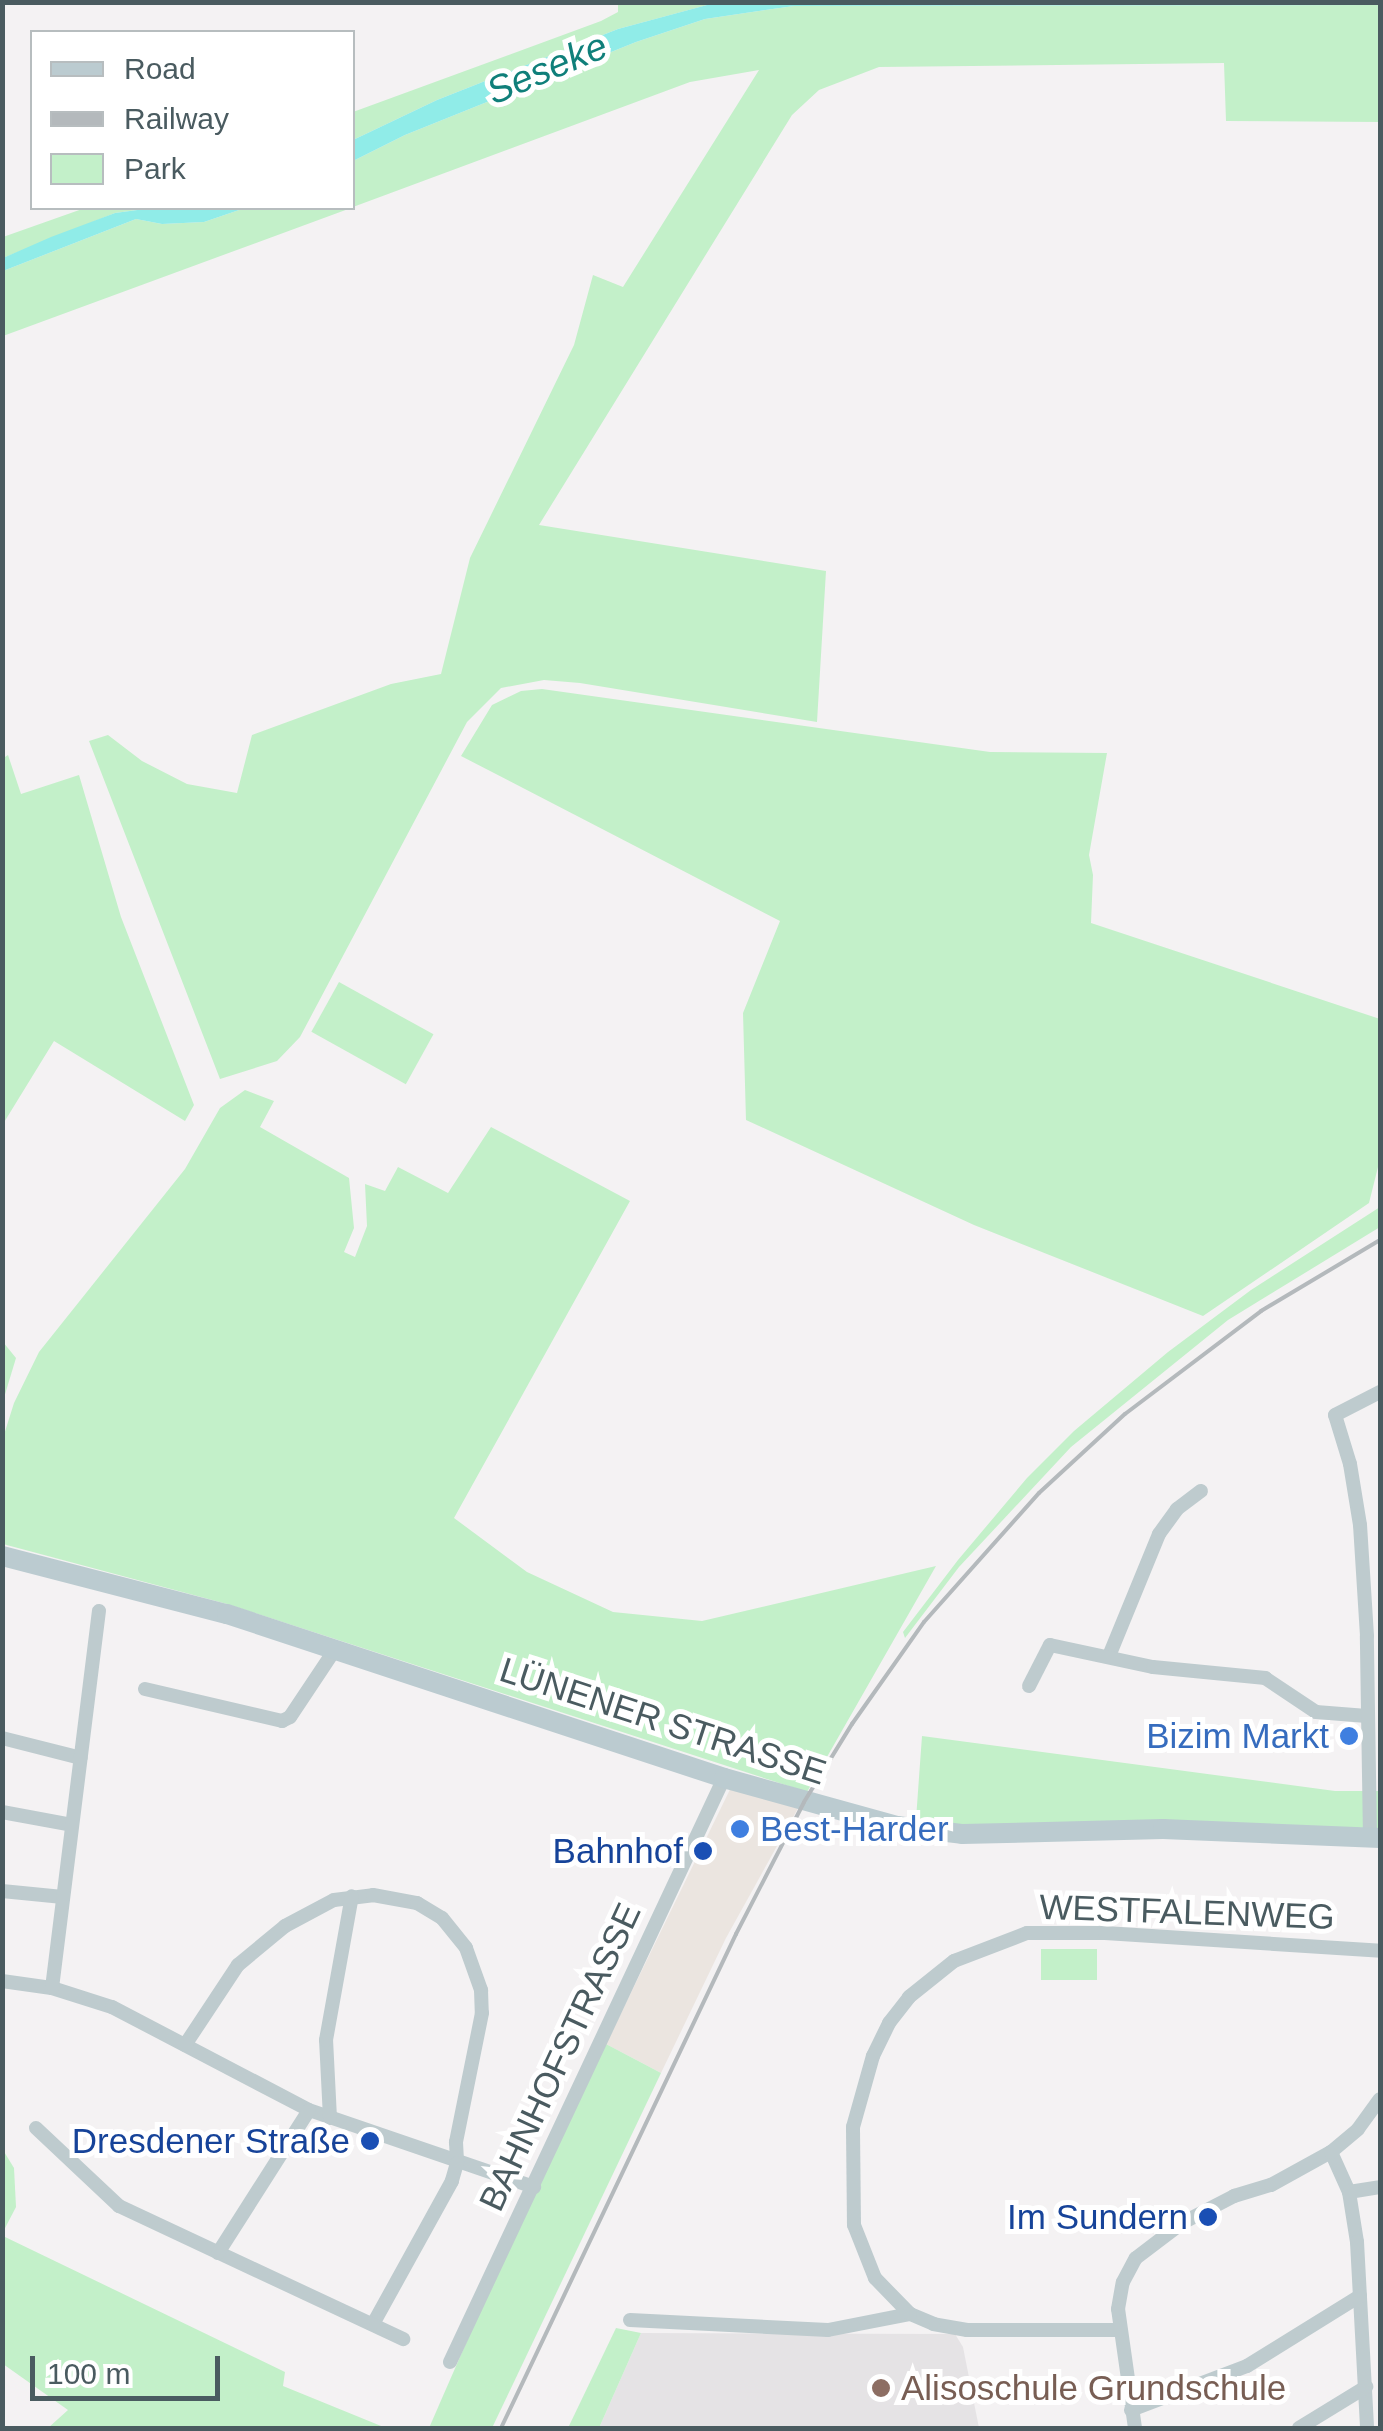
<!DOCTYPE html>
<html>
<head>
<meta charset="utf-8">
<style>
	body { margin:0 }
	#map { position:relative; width:1383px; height:2431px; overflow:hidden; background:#f4f2f3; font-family:Arial,sans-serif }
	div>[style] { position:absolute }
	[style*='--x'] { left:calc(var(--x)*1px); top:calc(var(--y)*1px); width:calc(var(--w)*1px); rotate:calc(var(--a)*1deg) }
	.commercial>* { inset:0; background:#ebe5e0 }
	.education>* { inset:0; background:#e5e3e5 }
	.green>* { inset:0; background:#c3f0c9; transform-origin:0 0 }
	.water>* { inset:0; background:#90ece8 }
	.street>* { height:14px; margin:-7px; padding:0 7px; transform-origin:7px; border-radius:7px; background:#becbce }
	.secondary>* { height:20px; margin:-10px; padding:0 10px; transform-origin:10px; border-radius:10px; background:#bbcbd0 }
	.rail>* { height:4px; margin:-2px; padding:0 2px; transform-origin:2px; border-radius:2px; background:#b4b9bc }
	.dots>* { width:28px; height:28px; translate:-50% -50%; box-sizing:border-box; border:5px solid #fff; border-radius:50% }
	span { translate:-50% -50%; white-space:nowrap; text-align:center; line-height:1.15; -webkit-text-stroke:10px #fff; paint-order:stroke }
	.street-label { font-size:35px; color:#4a5b60 }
	.shop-label { font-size:35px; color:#366cbe }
	.right { translate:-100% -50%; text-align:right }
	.left { translate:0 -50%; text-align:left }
	.transit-label { font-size:35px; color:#164399 }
	.education-label { font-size:35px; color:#785e54 }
	.water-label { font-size:38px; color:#0f7f7a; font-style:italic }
	.frame { position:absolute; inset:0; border:5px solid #4a5b60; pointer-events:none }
	.legend { position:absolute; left:30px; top:30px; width:325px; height:180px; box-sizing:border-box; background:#fff; border:2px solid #b7bdbf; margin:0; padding:12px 18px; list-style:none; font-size:30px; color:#4a5b60 }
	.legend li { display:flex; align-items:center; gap:20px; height:50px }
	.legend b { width:50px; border:2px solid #b7bdbf }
	.scale { position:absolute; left:30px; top:2356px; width:190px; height:45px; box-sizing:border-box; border:5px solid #4a5b60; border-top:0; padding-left:12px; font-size:30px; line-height:35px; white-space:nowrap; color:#4a5b60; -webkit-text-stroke:8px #fff; paint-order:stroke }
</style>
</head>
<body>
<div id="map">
	<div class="commercial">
		<i style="clip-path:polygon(738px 1773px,807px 1792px,726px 1938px,661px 2073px,606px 2044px)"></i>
	</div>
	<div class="education">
		<i style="clip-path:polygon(641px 2333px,955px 2334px,963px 2347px,979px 2428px,599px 2428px)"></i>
	</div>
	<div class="green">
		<i style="clip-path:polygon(618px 3px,711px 4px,618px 29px,437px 100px,353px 140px,353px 112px,601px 21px,618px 12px)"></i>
		<i style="clip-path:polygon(1380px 5px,1380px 122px,1226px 121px,1224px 63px,879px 67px,819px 90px,792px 115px,539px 525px,826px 571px,817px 722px,580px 683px,544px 680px,501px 688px,467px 722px,300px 1037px,277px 1061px,220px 1079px,89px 741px,108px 735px,142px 761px,187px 784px,237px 793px,252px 735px,391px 684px,441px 674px,470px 558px,574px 345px,593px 275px,623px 287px,759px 70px,690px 82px,353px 207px,353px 161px,405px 135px,636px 42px,705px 19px,752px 12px,794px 6px)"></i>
		<i style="clip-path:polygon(85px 208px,152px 208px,115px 213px,3px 258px,3px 237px)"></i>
		<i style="clip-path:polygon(245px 208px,351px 208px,3px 336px,3px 271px,136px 219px,162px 224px,204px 222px)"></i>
		<i style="clip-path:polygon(542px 689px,990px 752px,1107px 753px,1089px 855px,1093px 875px,1091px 923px,1380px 1019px,1380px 1159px,1369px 1203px,1203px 1316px,974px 1225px,746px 1120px,743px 1013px,780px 921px,461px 756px,492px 705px,521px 691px)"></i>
		<i style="clip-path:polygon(8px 755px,21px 794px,79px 775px,121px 917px,194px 1105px,185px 1121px,54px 1041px,3px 1124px,2px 759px)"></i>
		<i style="left:339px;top:982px;width:108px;height:57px;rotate:29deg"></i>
		<i style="clip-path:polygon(245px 1090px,274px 1101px,260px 1127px,349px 1178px,354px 1228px,344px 1252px,355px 1257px,367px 1226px,365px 1184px,385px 1191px,398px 1167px,448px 1193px,491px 1127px,630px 1201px,454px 1518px,527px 1572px,613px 1612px,702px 1621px,936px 1566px,807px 1792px,227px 1604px,3px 1544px,2px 1441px,14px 1403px,39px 1352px,185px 1169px,220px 1108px)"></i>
		<i style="clip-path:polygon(1380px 1207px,1380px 1227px,1228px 1320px,1071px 1447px,959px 1567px,905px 1638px,903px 1632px,958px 1560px,1027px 1478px,1074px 1431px,1168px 1352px,1251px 1290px)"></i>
		<i style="clip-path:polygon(3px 1342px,16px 1358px,3px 1401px)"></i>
		<i style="clip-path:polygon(922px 1736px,1335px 1791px,1380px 1791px,1380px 1840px,915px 1833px)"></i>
		<i style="left:1041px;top:1949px;width:56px;height:31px"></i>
		<i style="clip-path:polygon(606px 2044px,661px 2073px,492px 2428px,429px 2428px,511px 2240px)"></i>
		<i style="clip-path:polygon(3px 2150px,14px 2168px,16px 2207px,3px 2232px)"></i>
		<i style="clip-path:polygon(3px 2236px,285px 2372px,283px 2386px,386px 2428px,48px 2428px,68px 2410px,3px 2364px)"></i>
		<i style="clip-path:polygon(616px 2328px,641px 2333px,599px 2428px,568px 2428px)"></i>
	</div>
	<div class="water">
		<i style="clip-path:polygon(695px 3px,1380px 2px,1380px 5px,794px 6px,752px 12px,705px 19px,636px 42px,405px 135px,353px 161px,353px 140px,437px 100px,618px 29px,707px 5px)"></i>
		<i style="clip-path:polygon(152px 208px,245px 208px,204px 222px,162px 224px,136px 219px,3px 271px,3px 258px,51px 237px,115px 213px)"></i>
	</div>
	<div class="street">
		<i style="--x:1109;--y:1656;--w:132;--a:-67.7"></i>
		<i style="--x:1159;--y:1534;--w:31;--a:-54"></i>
		<i style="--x:1177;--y:1509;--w:30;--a:-37"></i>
		<i style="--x:1029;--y:1686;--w:46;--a:-62.9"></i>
		<i style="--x:1050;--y:1645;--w:105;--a:12.1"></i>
		<i style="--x:1153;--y:1667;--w:113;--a:5.6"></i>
		<i style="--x:1265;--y:1678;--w:61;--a:33.7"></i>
		<i style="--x:1316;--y:1712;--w:51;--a:4.5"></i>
		<i style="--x:145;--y:1689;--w:141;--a:13.1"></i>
		<i style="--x:282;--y:1721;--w:9;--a:-27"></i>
		<i style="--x:290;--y:1717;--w:83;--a:-56.3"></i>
		<i style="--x:2;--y:1738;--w:81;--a:14.2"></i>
		<i style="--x:2;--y:1812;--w:71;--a:10.5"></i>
		<i style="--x:1370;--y:1838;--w:202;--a:-90.9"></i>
		<i style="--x:1367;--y:1636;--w:111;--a:-93.6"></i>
		<i style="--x:1360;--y:1525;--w:62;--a:-99.3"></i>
		<i style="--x:1350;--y:1464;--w:51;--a:-107"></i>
		<i style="--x:1335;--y:1415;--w:51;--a:-27.1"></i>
		<i style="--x:2;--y:1891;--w:61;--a:5.6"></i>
		<i style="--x:2;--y:1981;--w:50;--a:8"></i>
		<i style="--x:52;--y:1988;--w:63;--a:17.6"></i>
		<i style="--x:112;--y:2007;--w:222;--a:27.6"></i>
		<i style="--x:309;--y:2110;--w:238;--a:18.9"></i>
		<i style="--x:52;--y:1988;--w:380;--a:-82.9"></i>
		<i style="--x:185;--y:2045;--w:96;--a:-56.5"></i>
		<i style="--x:238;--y:1965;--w:61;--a:-39.7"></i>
		<i style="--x:285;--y:1926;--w:55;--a:-28"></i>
		<i style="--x:334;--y:1900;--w:39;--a:-7"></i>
		<i style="--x:373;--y:1895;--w:45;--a:10.3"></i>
		<i style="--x:417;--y:1903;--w:29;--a:31"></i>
		<i style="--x:442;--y:1918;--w:38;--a:51"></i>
		<i style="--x:466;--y:1948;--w:45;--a:70.3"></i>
		<i style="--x:481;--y:1990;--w:23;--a:88"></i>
		<i style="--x:482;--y:2013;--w:132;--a:101.4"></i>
		<i style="--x:456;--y:2142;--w:21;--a:87"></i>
		<i style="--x:457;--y:2163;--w:19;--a:106"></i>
		<i style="--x:452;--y:2181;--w:163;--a:118.9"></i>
		<i style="--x:330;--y:2118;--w:78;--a:-92.9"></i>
		<i style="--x:326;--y:2040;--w:146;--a:-79.8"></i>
		<i style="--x:36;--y:2128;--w:114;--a:43.2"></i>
		<i style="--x:119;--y:2206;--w:314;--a:25.1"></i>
		<i style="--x:1331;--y:2152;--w:44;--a:65.8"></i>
		<i style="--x:1349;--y:2192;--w:51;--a:80.9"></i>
		<i style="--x:1357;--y:2242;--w:186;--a:86.9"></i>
		<i style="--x:1349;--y:2192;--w:31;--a:-9"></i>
		<i style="--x:218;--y:2253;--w:169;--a:-57.5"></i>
		<i style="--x:630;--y:2320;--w:198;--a:2.9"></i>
		<i style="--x:828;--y:2330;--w:84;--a:-11"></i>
		<i style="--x:1119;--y:2330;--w:152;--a:180"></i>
		<i style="--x:967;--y:2330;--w:34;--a:-170"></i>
		<i style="--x:934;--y:2324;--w:26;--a:-157"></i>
		<i style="--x:910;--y:2314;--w:50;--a:-134.2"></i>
		<i style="--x:875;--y:2278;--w:57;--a:-111.6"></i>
		<i style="--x:854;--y:2225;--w:98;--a:-90.6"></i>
		<i style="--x:853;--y:2127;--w:74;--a:-74.3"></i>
		<i style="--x:873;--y:2056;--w:37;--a:-64"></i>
		<i style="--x:889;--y:2023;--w:33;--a:-52"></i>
		<i style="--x:909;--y:1997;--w:58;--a:-38.7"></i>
		<i style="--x:954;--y:1961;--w:78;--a:-21"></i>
		<i style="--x:1027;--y:1933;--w:78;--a:0"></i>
		<i style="--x:1105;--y:1933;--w:276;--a:3.7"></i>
		<i style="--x:450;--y:2362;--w:645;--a:-64.87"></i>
		<i style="--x:1131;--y:2410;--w:124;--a:-20.8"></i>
		<i style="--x:1247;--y:2366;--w:133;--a:-31.8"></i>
		<i style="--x:1135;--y:2428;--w:120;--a:-98.1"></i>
		<i style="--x:1118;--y:2309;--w:27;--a:-80"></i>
		<i style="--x:1123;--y:2282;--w:27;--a:-62"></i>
		<i style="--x:1136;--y:2258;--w:58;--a:-37.3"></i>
		<i style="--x:1182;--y:2223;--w:59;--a:-27.4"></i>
		<i style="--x:1234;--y:2196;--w:39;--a:-17"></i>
		<i style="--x:1271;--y:2185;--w:68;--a:-28.8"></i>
		<i style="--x:1331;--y:2152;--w:35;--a:-40"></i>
		<i style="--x:1358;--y:2129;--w:37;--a:-54"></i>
		<i style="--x:1299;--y:2428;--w:79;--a:-31.5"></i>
	</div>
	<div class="secondary">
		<i style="--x:2;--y:1556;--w:232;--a:14.5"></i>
		<i style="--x:227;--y:1614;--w:523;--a:18.26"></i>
		<i style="--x:724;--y:1778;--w:180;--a:15.5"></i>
		<i style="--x:897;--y:1826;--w:65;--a:7"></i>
		<i style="--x:962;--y:1834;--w:201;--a:-1.4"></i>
		<i style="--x:1163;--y:1829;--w:217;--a:2.4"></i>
	</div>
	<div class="rail">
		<i style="--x:501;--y:2428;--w:547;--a:-64.56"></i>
		<i style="--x:736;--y:1934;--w:148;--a:-62.7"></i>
		<i style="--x:804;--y:1802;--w:92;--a:-58.4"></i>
		<i style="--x:852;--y:1724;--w:125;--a:-54.8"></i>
		<i style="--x:924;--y:1622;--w:173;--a:-48.3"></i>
		<i style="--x:1039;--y:1493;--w:117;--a:-42.6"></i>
		<i style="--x:1125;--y:1414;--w:171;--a:-37.1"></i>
		<i style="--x:1261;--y:1311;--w:139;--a:-30.8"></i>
	</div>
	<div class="dots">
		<i style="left:1349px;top:1736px;background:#3f7fe0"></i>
		<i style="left:740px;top:1829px;background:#3f7fe0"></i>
		<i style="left:703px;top:1851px;background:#1a4fb4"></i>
		<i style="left:370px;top:2141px;background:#1a4fb4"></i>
		<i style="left:1208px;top:2217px;background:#1a4fb4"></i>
		<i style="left:881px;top:2388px;background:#8d6e63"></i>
	</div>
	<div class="street-label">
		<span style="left:663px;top:1721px;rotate:18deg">LÜNENER STRASSE</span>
		<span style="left:1187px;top:1912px;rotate:2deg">WESTFALENWEG</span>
		<span style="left:560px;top:2057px;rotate:-65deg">BAHNHOFSTRASSE</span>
	</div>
	<div class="shop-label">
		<span class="right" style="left:1329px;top:1736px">Bizim Markt</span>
		<span class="left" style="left:760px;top:1829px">Best-Harder</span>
	</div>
	<div class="transit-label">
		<span class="right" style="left:683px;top:1851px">Bahnhof</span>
		<span class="right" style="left:350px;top:2141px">Dresdener Straße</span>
		<span class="right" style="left:1188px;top:2217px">Im Sundern</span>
	</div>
	<div class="education-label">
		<span class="left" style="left:901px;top:2388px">Alisoschule Grundschule</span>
	</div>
	<div class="water-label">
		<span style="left:547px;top:69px;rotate:-23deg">Seseke</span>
	</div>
	<div class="frame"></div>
	<ul class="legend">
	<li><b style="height:12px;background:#bbcbd0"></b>Road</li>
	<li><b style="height:12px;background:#b4b9bc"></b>Railway</li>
	<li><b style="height:28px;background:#c3f0c9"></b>Park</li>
	</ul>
	<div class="scale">100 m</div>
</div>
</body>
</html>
